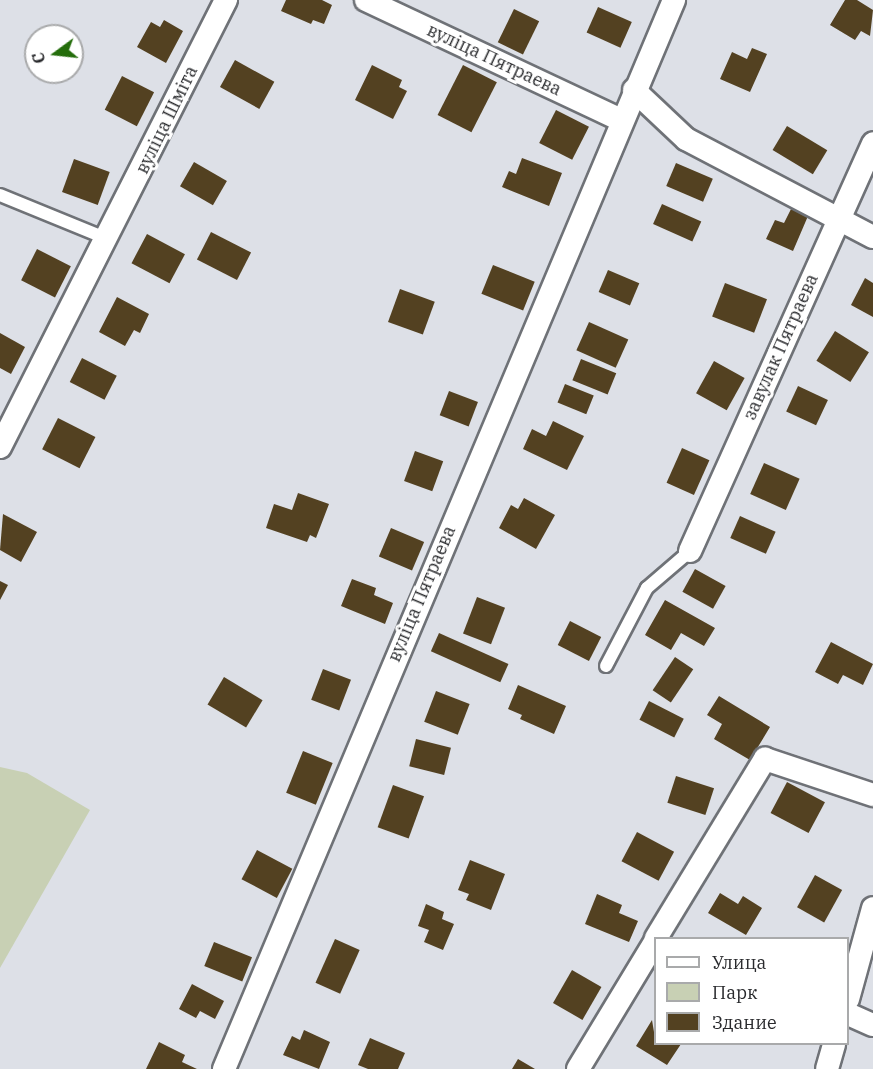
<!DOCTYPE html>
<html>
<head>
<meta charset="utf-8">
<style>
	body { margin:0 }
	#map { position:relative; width:873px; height:1069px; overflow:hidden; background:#dde0e7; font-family:"IBM Plex Serif",serif }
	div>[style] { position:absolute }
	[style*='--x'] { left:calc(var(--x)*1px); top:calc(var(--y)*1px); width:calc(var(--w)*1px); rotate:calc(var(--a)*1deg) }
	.green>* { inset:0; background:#c8d0b4 }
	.building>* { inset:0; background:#534121; transform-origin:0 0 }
	.roads { filter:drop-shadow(2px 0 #6f7277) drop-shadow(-2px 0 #6f7277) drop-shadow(0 2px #6f7277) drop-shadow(0 -2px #6f7277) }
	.lane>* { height:12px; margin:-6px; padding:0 6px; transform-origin:6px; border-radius:6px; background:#fff }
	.street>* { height:22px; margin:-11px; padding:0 11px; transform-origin:11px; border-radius:11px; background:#fff }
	span { translate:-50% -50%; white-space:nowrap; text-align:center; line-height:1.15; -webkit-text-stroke:6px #fff; paint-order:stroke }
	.street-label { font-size:18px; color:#292a2d }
	.legend { position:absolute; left:654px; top:937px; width:195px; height:108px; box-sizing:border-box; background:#fff; border:2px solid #a9aaab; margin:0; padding:8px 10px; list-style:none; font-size:18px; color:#292a2d }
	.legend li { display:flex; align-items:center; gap:12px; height:30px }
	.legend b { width:30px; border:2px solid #a9aaab }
	.north { position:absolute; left:24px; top:24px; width:60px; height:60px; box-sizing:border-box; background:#fff; border:2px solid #a9aaab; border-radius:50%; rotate:255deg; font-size:16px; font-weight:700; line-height:24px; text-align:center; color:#292a2d }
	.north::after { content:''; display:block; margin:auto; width:21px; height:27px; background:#246d0b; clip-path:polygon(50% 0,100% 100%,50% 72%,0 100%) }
</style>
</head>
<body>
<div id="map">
	<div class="green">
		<i style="clip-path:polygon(0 767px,27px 773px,90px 810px,0 968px)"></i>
	</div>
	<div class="building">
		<i style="clip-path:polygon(286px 0,322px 0,332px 5px,324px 24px,313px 20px,311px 24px,281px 11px)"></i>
		<i style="clip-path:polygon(845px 0,857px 0,873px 10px,870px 36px,861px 31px,855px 40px,830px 25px)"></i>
		<i style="left:598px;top:7px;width:37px;height:28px;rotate:24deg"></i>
		<i style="left:514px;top:9px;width:28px;height:37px;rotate:26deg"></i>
		<i style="clip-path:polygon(164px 20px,183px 31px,166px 63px,137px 47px,151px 22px,160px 27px)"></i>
		<i style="clip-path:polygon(752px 48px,767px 54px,750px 92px,720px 79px,732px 52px,747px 59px)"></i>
		<i style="left:235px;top:60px;width:45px;height:31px;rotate:29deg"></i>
		<i style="clip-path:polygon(372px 65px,402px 80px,399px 87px,407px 91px,393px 119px,355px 100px)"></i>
		<i style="left:463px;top:65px;width:38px;height:56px;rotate:27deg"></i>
		<i style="left:122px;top:76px;width:36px;height:38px;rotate:27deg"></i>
		<i style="left:556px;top:110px;width:37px;height:37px;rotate:27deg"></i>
		<i style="left:787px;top:126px;width:47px;height:28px;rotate:31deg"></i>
		<i style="clip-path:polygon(522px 158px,562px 173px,549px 206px,502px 187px,509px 171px,516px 174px)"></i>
		<i style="left:74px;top:159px;width:38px;height:35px;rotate:20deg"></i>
		<i style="left:194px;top:162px;width:38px;height:28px;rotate:30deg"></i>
		<i style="left:676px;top:163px;width:40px;height:25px;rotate:23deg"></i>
		<i style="left:662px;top:204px;width:43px;height:22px;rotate:24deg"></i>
		<i style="clip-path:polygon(791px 209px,808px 216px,793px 251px,766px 239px,775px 220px,784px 223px)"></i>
		<i style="left:211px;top:232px;width:45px;height:31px;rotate:27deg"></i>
		<i style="left:147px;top:234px;width:43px;height:33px;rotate:28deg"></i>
		<i style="left:37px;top:249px;width:38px;height:35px;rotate:27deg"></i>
		<i style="left:493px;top:265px;width:45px;height:31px;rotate:22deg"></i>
		<i style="left:608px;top:270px;width:34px;height:24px;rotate:23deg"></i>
		<i style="clip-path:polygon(865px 278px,873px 283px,873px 317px,851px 305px)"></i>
		<i style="left:725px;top:283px;width:45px;height:36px;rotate:21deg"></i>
		<i style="left:400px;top:289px;width:37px;height:35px;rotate:20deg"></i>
		<i style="clip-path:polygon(117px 297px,149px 314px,140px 333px,134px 330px,125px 346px,99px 332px)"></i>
		<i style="left:589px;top:322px;width:43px;height:31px;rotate:24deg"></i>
		<i style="left:835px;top:331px;width:40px;height:35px;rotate:32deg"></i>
		<i style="clip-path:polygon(0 333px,25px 347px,11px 374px,0 368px)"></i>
		<i style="left:82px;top:358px;width:39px;height:27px;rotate:27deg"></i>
		<i style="left:581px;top:359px;width:38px;height:23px;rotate:22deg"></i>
		<i style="left:714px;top:361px;width:35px;height:37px;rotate:29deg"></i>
		<i style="left:565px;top:384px;width:31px;height:20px;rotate:22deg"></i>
		<i style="left:798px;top:386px;width:33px;height:28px;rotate:25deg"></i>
		<i style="left:449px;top:391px;width:31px;height:26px;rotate:21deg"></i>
		<i style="left:58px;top:418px;width:42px;height:35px;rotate:27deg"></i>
		<i style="clip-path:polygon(553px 421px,584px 436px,567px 470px,523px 449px,532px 429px,546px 436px)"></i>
		<i style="left:682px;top:448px;width:30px;height:38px;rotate:24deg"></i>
		<i style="left:415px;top:451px;width:30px;height:32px;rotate:20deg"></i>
		<i style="left:764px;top:463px;width:39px;height:34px;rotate:24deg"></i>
		<i style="clip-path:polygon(298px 493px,329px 504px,316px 538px,310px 535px,307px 542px,266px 528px,274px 504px,292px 510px)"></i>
		<i style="clip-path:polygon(524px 498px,555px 515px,536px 549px,499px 528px,511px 505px,518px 509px)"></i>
		<i style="clip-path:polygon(3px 514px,37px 532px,21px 562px,0 550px)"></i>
		<i style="left:740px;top:516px;width:39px;height:24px;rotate:24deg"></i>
		<i style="left:391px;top:528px;width:36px;height:31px;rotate:23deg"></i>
		<i style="left:695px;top:569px;width:35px;height:26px;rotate:29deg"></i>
		<i style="clip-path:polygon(352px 579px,376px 588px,374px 595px,393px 603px,385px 624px,341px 606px)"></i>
		<i style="clip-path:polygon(0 581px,8px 585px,0 600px)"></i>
		<i style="left:477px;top:597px;width:30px;height:39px;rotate:21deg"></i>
		<i style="clip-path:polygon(665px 600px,715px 628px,704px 646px,681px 633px,671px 650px,645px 635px)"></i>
		<i style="left:570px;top:621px;width:35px;height:27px;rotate:27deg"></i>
		<i style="left:439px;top:633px;width:76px;height:20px;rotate:24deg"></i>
		<i style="clip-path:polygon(831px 642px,873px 664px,863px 685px,843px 675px,838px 684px,815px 672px)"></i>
		<i style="left:675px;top:657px;width:22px;height:40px;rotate:34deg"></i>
		<i style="left:323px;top:669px;width:30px;height:33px;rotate:21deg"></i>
		<i style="left:224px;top:677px;width:45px;height:32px;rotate:31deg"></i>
		<i style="clip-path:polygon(518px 685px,566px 706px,554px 734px,520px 719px,522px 715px,508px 709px)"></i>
		<i style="left:436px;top:691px;width:36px;height:33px;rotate:21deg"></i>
		<i style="clip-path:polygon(719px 696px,770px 727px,750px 760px,714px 739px,722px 724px,707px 715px)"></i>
		<i style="left:649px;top:701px;width:39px;height:21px;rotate:27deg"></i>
		<i style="left:416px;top:739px;width:36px;height:28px;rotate:14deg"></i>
		<i style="left:303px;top:751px;width:32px;height:45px;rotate:22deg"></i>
		<i style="left:676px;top:776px;width:40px;height:28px;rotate:18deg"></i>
		<i style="left:787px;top:782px;width:43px;height:35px;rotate:28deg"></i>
		<i style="left:393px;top:785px;width:33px;height:45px;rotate:20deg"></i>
		<i style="left:637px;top:832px;width:42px;height:33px;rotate:28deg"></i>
		<i style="left:257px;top:850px;width:40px;height:33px;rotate:28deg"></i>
		<i style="clip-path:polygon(470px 860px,505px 874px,491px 910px,466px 900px,469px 894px,458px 890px)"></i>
		<i style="left:815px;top:875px;width:31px;height:37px;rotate:29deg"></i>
		<i style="clip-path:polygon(720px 893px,738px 904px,743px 896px,762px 908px,746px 935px,708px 913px)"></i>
		<i style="clip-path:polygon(597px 894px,622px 905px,619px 913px,638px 921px,629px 942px,585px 924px)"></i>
		<i style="clip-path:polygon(426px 904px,444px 912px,442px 919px,454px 924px,443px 950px,424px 942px,429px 930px,418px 926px)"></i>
		<i style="left:335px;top:939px;width:27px;height:48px;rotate:24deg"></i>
		<i style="left:214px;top:942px;width:41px;height:26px;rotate:22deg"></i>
		<i style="left:572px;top:970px;width:34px;height:38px;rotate:30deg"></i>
		<i style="clip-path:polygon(192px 984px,224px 1001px,215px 1019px,200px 1011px,196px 1018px,179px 1009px)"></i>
		<i style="clip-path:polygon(652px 1020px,656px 1044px,681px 1044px,667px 1065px,636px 1046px)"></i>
		<i style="clip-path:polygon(304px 1030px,330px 1042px,319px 1069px,283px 1055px,292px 1036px,300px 1040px)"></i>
		<i style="clip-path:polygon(370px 1038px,405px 1053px,398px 1069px,368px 1069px,358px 1065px)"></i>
		<i style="clip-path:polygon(159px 1042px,185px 1055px,182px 1062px,197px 1069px,146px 1069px)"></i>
		<i style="clip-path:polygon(518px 1059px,535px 1069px,512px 1069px)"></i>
	</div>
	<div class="roads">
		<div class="lane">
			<i style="--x:0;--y:195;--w:117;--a:22.2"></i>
			<i style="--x:606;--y:666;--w:88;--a:-62.3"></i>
			<i style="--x:647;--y:588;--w:57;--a:-40.7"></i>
		</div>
		<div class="street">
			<i style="--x:366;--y:0;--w:282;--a:25.2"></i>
			<i style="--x:634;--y:90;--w:71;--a:43.3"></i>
			<i style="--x:686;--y:139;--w:211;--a:27.7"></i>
			<i style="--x:0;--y:447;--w:501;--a:-63.18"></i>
			<i style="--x:690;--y:551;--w:447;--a:-65.8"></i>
			<i style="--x:656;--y:938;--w:210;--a:-58.7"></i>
			<i style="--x:765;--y:759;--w:114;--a:18.4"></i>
			<i style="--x:848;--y:999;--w:94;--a:-74.6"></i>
			<i style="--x:848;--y:1014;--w:27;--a:24"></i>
			<i style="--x:224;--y:1069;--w:1160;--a:-67.17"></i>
			<i style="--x:578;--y:1069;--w:151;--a:-58.8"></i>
			<i style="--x:827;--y:1069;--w:26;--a:-74"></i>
		</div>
	</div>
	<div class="street-label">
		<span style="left:494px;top:60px;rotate:25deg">вуліца Пятраева</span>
		<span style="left:167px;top:120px;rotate:-64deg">вуліца Шміта</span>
		<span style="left:781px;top:347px;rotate:-66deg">завулак Пятраева</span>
		<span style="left:422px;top:594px;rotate:-67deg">вуліца Пятраева</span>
	</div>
	<ul class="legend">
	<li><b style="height:8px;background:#fff"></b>Улица</li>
	<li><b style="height:16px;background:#c8d0b4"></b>Парк</li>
	<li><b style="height:16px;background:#534121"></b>Здание</li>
	</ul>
	<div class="north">С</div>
</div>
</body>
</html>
